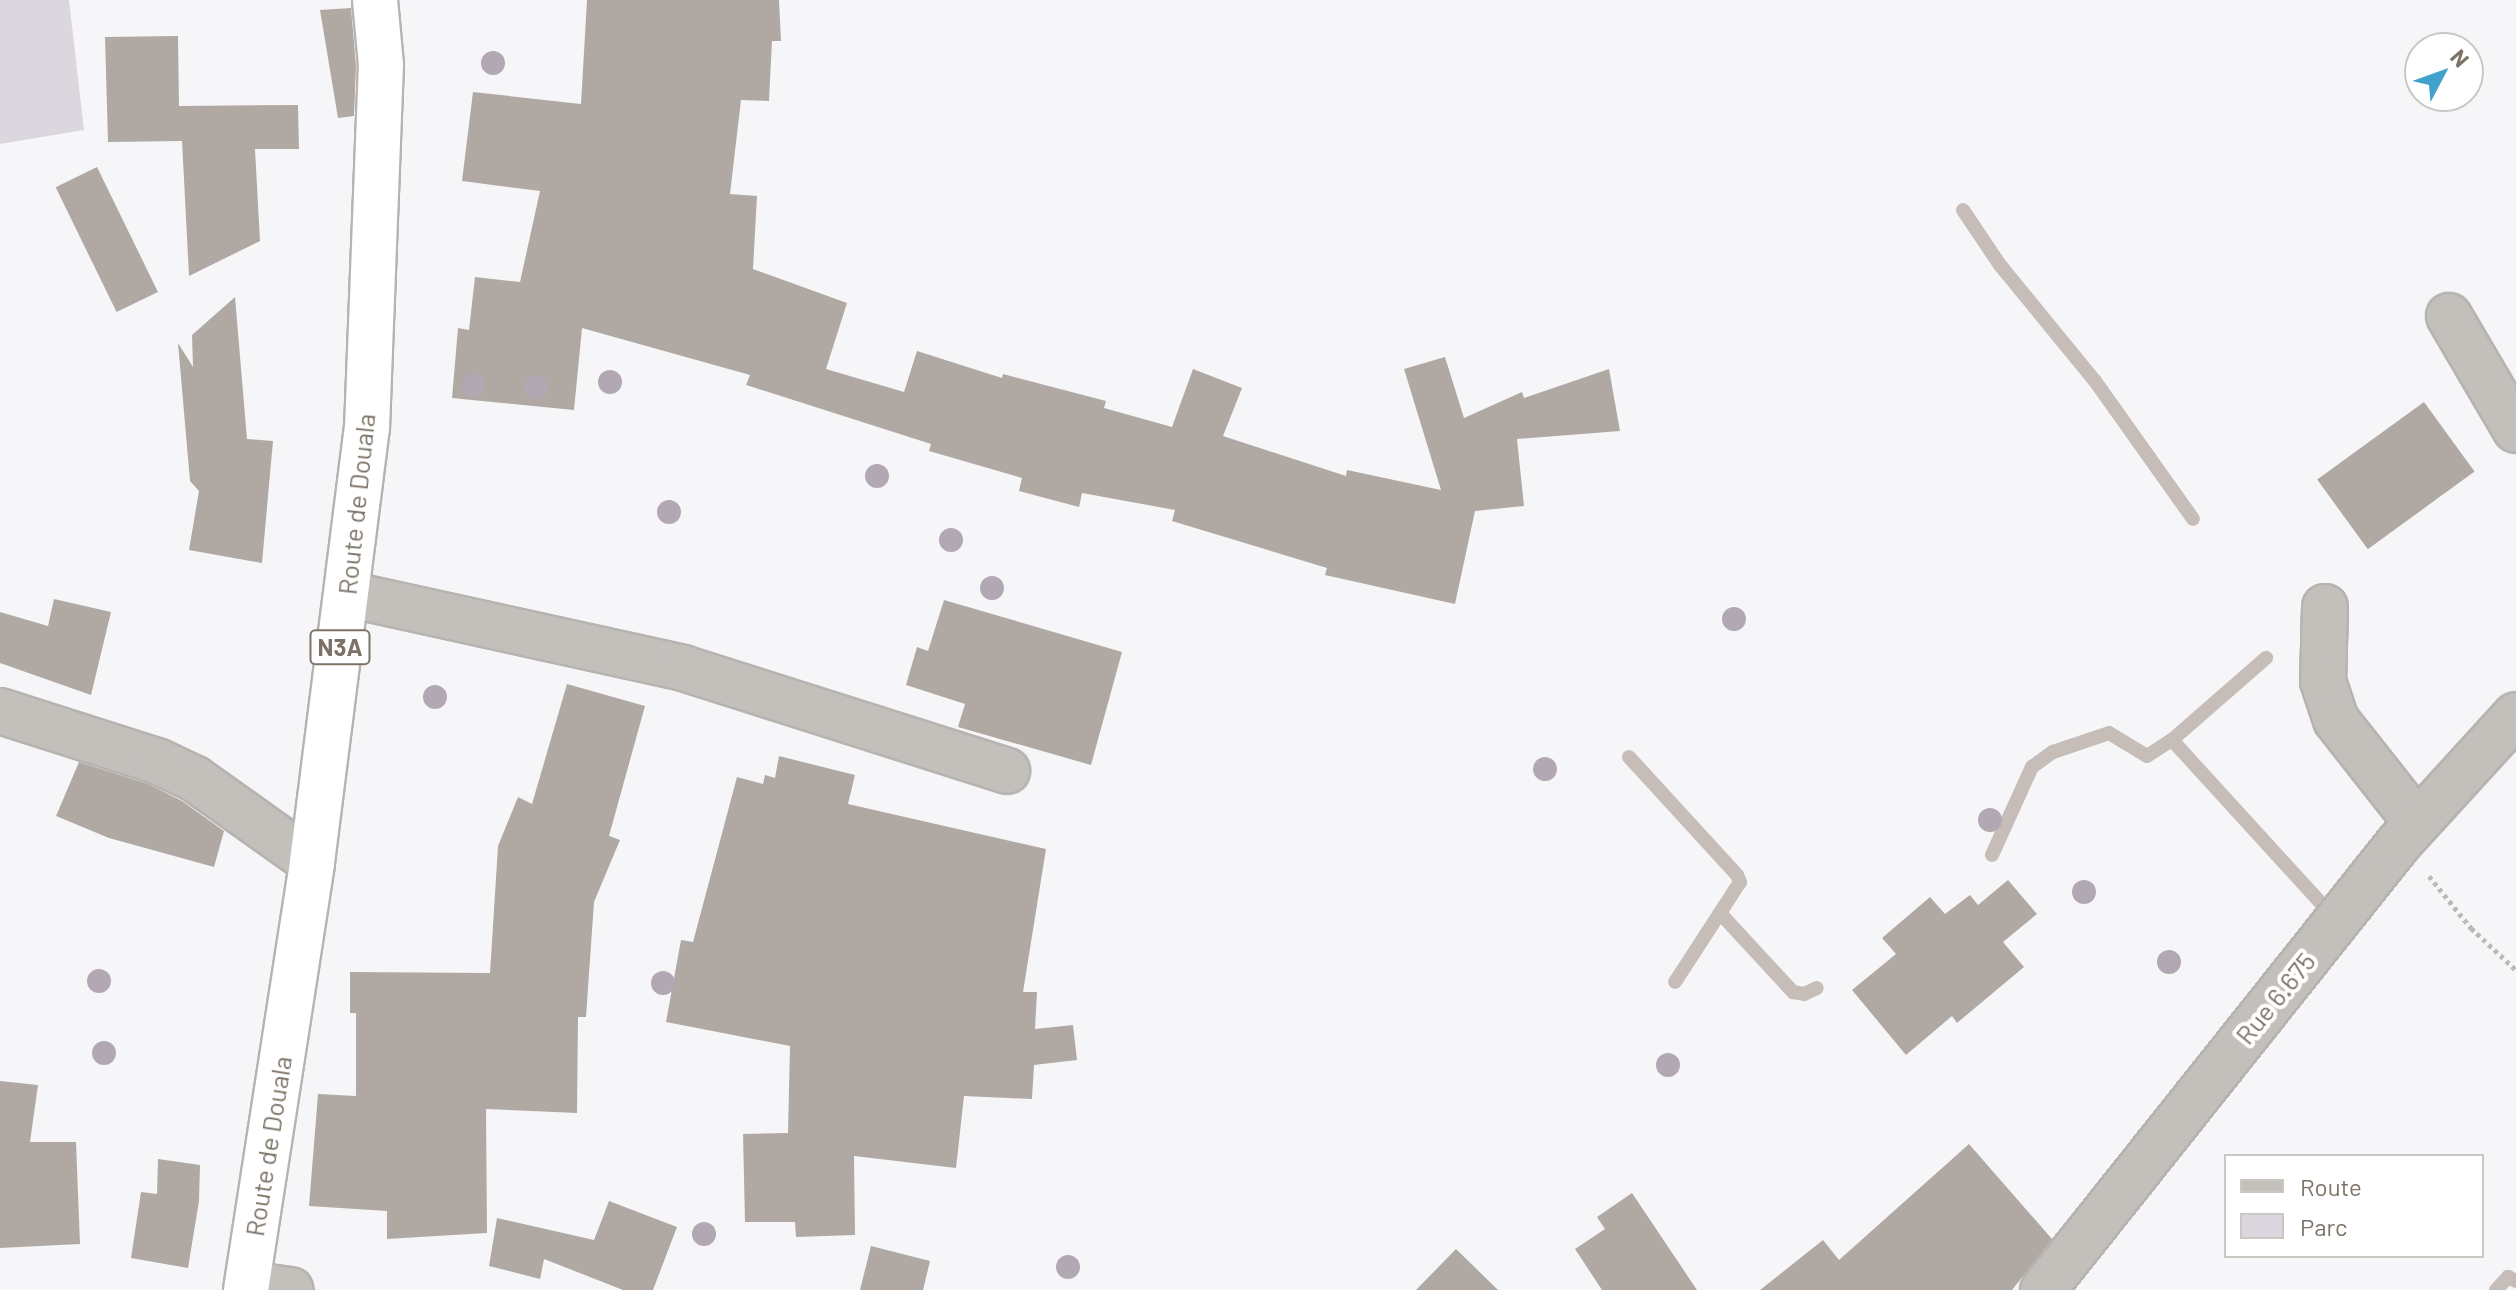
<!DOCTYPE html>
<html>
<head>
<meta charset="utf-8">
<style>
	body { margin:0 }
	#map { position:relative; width:2516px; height:1290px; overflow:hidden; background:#f6f6f8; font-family:Barlow,sans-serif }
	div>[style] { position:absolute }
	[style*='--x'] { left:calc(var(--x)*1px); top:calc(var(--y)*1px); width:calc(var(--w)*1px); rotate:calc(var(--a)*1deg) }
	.green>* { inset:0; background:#dcd7de }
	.stream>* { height:14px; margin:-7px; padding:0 7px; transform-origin:7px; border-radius:7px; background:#c6bdb8 }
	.building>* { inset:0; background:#b0a9a3; transform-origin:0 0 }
	.path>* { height:5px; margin-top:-2.5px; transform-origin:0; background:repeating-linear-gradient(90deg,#bcb9b6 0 4px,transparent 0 8px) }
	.roads { filter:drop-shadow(2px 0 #b6b3b0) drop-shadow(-2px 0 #b6b3b0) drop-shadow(0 2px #b6b3b0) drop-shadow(0 -2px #b6b3b0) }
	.minor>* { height:44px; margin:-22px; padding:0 22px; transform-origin:22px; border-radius:22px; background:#c3bfbb }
	.highway>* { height:44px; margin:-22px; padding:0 22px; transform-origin:22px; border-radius:22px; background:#fff }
	.trees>* { width:24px; height:24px; margin:-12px; border-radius:50%; background:#b1a8b3 }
	span { translate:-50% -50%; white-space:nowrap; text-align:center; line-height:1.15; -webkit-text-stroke:8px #fff; paint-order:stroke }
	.shield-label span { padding:2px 6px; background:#fff; border:2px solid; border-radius:6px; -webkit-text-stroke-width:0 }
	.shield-label { font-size:24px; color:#7c7266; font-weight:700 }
	.street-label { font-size:26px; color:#7c7266 }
	.legend { position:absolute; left:2224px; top:1154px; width:260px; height:104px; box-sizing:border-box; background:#fff; border:2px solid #cbc7c2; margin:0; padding:10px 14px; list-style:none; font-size:24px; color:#7c7266 }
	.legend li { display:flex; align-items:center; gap:16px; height:40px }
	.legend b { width:40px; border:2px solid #cbc7c2 }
	.north { position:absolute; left:2404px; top:32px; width:80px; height:80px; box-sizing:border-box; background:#fff; border:2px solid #cbc7c2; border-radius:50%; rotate:49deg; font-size:22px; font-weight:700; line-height:32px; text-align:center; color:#7c7266 }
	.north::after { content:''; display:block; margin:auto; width:28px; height:36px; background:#41a2cc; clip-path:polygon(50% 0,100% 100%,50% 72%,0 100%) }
</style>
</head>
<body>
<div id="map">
	<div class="green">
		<i style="clip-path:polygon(0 0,69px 0,84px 130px,0 144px)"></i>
	</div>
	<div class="stream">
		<i style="--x:1963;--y:210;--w:66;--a:56.1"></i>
		<i style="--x:2000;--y:265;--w:150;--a:50.7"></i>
		<i style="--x:2095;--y:381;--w:169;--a:54.6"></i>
		<i style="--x:2172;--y:740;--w:236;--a:47.6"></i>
		<i style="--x:1629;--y:757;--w:160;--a:47.5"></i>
		<i style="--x:1737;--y:875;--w:8;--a:67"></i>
		<i style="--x:1740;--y:882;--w:119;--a:123"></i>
		<i style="--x:1992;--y:855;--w:97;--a:-65.6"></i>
		<i style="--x:2032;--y:767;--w:26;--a:-36"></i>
		<i style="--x:2053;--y:752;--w:59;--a:-18.7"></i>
		<i style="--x:2109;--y:733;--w:44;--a:31.2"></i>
		<i style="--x:2147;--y:756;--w:30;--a:-33"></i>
		<i style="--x:2172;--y:740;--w:125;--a:-41.1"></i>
		<i style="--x:1720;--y:913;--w:108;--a:47.3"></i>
		<i style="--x:1793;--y:992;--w:11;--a:10"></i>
		<i style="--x:1804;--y:994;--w:14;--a:-25"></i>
		<i style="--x:2496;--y:1290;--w:18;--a:-47"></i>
		<i style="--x:2508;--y:1277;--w:9;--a:27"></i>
	</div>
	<div class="building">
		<i style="clip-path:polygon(587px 0,779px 0,781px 41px,772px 41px,769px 101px,741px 100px,730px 194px,757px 196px,753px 269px,847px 303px,826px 369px,904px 392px,917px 351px,1002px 378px,1003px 374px,1106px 401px,1104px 408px,1172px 427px,1193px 369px,1242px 388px,1223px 436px,1346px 476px,1347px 470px,1441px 490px,1404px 369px,1445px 357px,1464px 418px,1522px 392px,1524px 398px,1609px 369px,1620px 431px,1517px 439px,1524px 506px,1475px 511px,1455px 604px,1325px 575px,1327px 568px,1172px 521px,1175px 510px,1082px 493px,1079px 507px,1019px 491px,1022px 478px,929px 451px,931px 444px,746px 385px,750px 375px,582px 328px,574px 410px,452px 398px,458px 328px,469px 330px,475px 277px,520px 282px,540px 191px,462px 181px,473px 92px,581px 104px)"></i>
		<i style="clip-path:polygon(351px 8px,356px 66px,354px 116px,338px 118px,320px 10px)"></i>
		<i style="clip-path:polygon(178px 36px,179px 106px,298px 105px,299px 149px,255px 149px,260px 241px,189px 276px,182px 141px,108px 142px,105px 37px)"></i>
		<i style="left:97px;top:167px;width:139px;height:46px;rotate:64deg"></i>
		<i style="clip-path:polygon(235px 297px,247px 439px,273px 441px,262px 563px,189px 550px,199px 491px,190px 481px,178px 343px,193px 367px,192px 335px)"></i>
		<i style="left:2424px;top:402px;width:86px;height:132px;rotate:54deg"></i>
		<i style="clip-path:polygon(54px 599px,111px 612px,91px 695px,0 663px,0 612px,48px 626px)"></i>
		<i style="clip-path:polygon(944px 600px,1122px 652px,1091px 765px,958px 727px,965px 704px,906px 685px,917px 647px,928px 651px)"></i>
		<i style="clip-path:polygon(567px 684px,645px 706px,609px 836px,620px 840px,594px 902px,586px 1017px,578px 1017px,577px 1113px,486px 1109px,487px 1233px,387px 1239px,387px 1211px,309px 1206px,318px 1094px,356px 1096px,356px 1013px,350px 1013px,350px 972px,490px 973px,498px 846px,518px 797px,532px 804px)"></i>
		<i style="clip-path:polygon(779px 756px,855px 775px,848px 804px,1046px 849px,1023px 992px,1037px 992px,1035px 1029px,1073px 1025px,1077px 1060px,1034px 1065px,1032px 1099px,964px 1096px,956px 1168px,854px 1156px,855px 1235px,796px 1237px,795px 1222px,745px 1222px,743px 1134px,788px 1133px,790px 1046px,666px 1022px,681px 940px,693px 942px,737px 777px,763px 784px,765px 775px,775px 778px)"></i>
		<i style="clip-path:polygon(79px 762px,148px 784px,182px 801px,224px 831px,214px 867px,109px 838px,56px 816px)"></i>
		<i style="clip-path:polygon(2008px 880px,2037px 914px,2003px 942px,2024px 967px,1957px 1023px,1952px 1016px,1906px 1055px,1852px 990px,1896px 954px,1882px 938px,1930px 897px,1945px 914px,1970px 895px,1978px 905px)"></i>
		<i style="clip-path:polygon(0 1081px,38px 1085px,30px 1142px,76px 1142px,80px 1244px,0 1248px)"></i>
		<i style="clip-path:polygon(1969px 1144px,2052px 1239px,2012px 1290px,1760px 1290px,1823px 1240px,1839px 1260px)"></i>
		<i style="clip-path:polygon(158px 1159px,200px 1165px,199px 1201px,188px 1268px,131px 1258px,141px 1192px,157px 1194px)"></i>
		<i style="clip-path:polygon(1632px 1193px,1697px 1290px,1602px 1290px,1575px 1249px,1605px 1229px,1597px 1217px)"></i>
		<i style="clip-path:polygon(609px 1201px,677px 1227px,653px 1290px,623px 1290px,544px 1259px,540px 1279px,489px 1266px,497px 1218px,594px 1240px)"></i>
		<i style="clip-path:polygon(871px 1246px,930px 1261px,923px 1290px,860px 1290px)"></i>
		<i style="clip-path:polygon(1456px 1249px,1498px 1290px,1416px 1290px)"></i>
	</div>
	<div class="path">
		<i style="--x:2429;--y:876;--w:67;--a:51.1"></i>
		<i style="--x:2471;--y:928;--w:62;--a:43"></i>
	</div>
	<div class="roads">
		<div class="minor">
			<i style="--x:2449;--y:316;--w:132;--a:59.6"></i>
			<i style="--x:347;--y:594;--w:344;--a:12.4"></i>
			<i style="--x:683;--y:668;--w:340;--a:17.6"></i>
			<i style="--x:2325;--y:607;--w:74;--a:91.5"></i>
			<i style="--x:2323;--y:681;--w:41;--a:71.6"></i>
			<i style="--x:2336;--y:720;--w:131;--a:51.8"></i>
			<i style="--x:0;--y:711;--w:165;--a:17.7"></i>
			<i style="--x:157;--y:761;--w:42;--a:25.3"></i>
			<i style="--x:195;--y:779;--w:143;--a:35.4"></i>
			<i style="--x:247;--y:1284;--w:44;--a:7.8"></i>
			<i style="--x:2043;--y:1290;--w:571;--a:-51.47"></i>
			<i style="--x:2399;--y:843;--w:173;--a:-47.6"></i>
		</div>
		<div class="highway">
			<i style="--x:246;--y:1290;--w:433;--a:-81.2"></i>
			<i style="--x:312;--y:862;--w:437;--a:-82.8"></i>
			<i style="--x:367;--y:428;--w:363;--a:-87.8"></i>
			<i style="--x:381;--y:65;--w:65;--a:-95.3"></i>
		</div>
	</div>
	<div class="trees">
		<i style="left:493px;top:63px"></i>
		<i style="left:610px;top:382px"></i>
		<i style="left:474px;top:386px"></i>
		<i style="left:536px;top:387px"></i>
		<i style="left:877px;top:476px"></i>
		<i style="left:669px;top:512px"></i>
		<i style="left:951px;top:540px"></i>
		<i style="left:992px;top:588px"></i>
		<i style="left:1734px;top:619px"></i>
		<i style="left:435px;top:697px"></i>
		<i style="left:1545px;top:769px"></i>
		<i style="left:1990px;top:820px"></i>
		<i style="left:2084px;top:892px"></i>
		<i style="left:2169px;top:962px"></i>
		<i style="left:99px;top:981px"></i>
		<i style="left:663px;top:983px"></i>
		<i style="left:104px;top:1053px"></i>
		<i style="left:1668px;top:1065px"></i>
		<i style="left:704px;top:1234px"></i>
		<i style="left:1068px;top:1267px"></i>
	</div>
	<div class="shield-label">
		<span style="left:340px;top:647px">N3A</span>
	</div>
	<div class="street-label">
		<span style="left:356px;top:504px;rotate:-84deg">Route de Douala</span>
		<span style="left:2275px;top:998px;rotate:-51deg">Rue 6.675</span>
		<span style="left:268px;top:1146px;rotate:-81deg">Route de Douala</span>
	</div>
	<ul class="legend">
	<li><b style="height:10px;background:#c3bfbb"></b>Route</li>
	<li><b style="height:22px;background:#dcd7de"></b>Parc</li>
	</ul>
	<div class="north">N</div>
</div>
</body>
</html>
